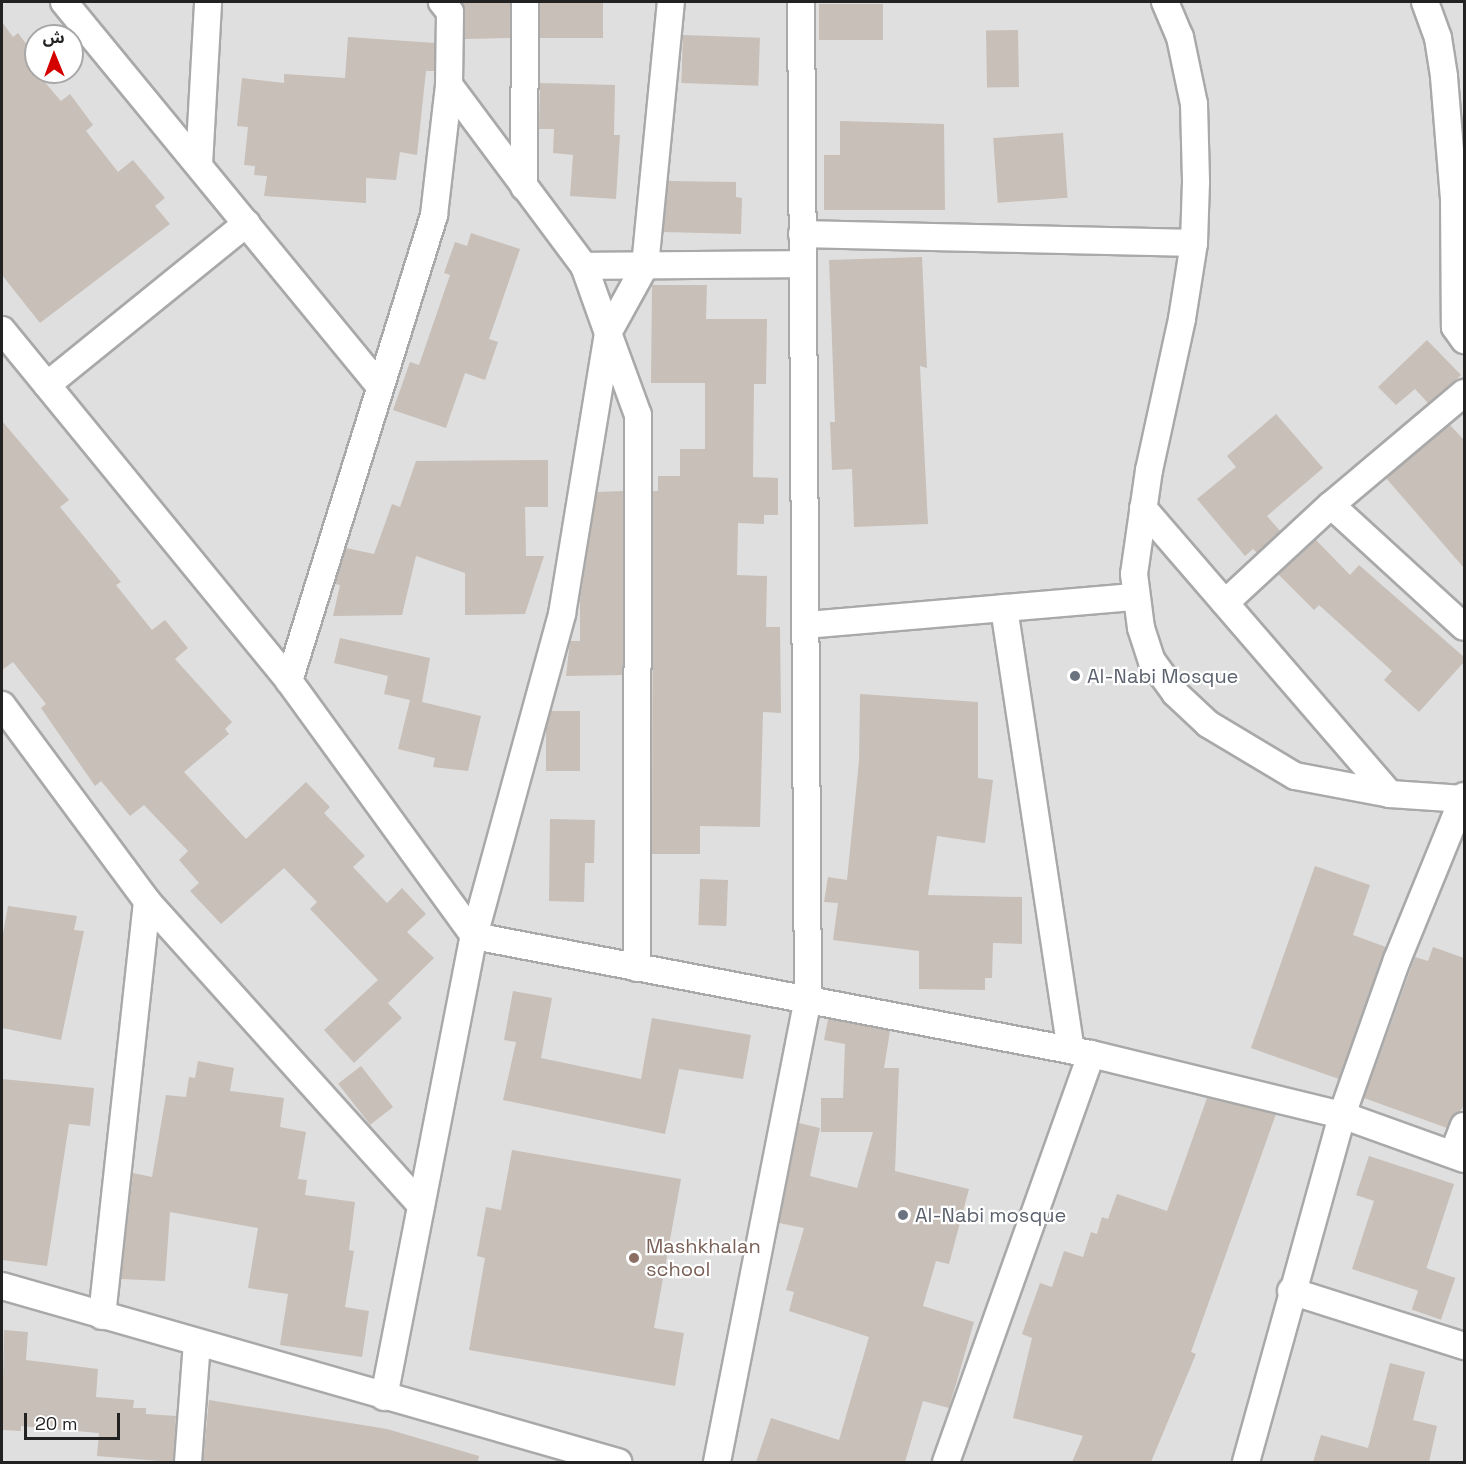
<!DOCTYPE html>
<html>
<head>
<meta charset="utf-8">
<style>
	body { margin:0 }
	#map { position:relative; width:1466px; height:1464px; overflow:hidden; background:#f2efe9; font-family:"Space Grotesk","Noto Sans Arabic",sans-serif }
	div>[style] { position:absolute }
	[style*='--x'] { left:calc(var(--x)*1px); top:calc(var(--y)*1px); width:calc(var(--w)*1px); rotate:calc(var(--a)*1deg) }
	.residential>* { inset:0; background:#e0dfdf }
	.building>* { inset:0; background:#c7bfb8; transform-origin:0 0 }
	.roads { filter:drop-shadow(2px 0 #a9a9a9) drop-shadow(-2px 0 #a9a9a9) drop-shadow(0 2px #a9a9a9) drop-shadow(0 -2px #a9a9a9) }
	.street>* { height:26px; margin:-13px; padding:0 13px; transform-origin:13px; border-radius:13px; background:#fff }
	.dots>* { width:16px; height:16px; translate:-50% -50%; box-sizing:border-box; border:3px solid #fff; border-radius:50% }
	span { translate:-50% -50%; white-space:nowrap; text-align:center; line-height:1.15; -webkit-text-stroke:4.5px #fff; paint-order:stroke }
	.worship-label { font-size:20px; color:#5b616d }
	.left { translate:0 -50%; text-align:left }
	.education-label { font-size:20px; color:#785e54 }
	.frame { position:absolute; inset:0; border:3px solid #222; pointer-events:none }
	.north { position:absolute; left:24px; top:24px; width:60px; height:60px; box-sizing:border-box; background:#fff; border:2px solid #a7a7a7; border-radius:50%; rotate:359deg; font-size:16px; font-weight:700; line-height:24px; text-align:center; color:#222 }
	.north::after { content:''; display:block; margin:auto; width:21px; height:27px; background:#d40000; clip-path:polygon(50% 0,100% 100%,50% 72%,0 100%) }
	.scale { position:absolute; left:24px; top:1413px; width:96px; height:27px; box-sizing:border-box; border:3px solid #222; border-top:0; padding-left:8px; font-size:18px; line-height:21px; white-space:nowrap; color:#222; -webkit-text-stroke:4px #fff; paint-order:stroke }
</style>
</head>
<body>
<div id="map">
	<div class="residential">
		<i style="clip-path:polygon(evenodd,2px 2px,1464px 2px,1464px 1462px,2px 1462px,2px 2px,36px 36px,72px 36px,72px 72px,36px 72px,36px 36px)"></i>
	</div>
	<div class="building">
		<i style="clip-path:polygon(461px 2px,510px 2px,510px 38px,465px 39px,465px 12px)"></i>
		<i style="left:540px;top:2px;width:63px;height:36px"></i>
		<i style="left:883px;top:4px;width:36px;height:64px;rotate:90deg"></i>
		<i style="clip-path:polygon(2px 22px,13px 37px,18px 33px,33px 53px,28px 57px,36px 72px,61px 101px,70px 94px,93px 125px,86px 131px,118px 172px,133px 160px,165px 198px,155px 206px,170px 224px,40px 323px,2px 275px)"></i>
		<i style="left:1018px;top:30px;width:57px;height:32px;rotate:89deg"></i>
		<i style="left:683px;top:35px;width:77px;height:48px;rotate:2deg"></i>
		<i style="clip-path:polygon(348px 37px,435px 43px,434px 71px,426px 71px,417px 155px,400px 152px,396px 180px,366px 178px,366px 203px,264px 196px,267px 176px,254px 175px,255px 166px,244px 165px,248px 127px,237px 126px,242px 78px,284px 83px,284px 74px,345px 78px)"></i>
		<i style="clip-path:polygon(540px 83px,615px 85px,614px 135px,620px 135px,616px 199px,570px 196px,573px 155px,553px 153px,554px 129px,539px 129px)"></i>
		<i style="clip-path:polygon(840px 121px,944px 124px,945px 210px,824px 210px,824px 155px,840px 155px)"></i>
		<i style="left:1063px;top:133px;width:65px;height:70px;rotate:86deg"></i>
		<i style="clip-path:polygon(668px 181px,736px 182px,736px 197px,742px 198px,741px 234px,663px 232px)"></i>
		<i style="clip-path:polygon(471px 233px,520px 249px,489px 339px,498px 342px,485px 380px,465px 373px,446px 428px,393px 410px,410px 362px,419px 365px,450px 275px,444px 273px,455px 242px,467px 246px)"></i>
		<i style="clip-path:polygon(922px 257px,927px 368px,920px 366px,928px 524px,854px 527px,852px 469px,832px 470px,830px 422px,835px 422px,829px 260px)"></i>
		<i style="clip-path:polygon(652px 285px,707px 285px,706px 319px,767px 319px,766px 384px,754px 384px,753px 477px,778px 478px,778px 515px,764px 515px,764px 524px,738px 523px,737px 575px,767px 576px,766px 627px,780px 627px,781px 713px,763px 712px,760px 827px,700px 826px,700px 854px,652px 854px,653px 491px,658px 491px,658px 476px,680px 476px,680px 449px,705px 449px,705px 383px,651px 383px)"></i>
		<i style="clip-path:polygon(1427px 340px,1461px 375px,1428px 403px,1415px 389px,1396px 405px,1378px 387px)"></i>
		<i style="clip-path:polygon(1276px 414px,1323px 468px,1267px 516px,1280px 531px,1257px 553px,1253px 549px,1245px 556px,1197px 499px,1236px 467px,1227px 456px)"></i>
		<i style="clip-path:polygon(2px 421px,69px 500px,60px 507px,121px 582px,116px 585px,152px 630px,165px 620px,188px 648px,175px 659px,232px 722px,225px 729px,229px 734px,184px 772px,246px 839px,306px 782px,330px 807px,324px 813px,365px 856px,353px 867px,387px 903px,402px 888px,426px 914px,407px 932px,434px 958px,388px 1003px,402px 1018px,354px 1063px,324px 1030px,378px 980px,310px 909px,317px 902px,284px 868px,221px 924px,190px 891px,199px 883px,179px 860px,188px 851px,144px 805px,130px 816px,101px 781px,95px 786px,41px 708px,46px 704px,13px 662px,2px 670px)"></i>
		<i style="clip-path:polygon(1450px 425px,1464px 440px,1464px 568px,1386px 478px)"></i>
		<i style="clip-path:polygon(548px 460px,548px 507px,525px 507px,526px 556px,544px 556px,525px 614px,465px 615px,465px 573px,416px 556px,402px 615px,333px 616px,340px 585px,335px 584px,346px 548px,374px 554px,392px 504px,400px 507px,416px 461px)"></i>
		<i style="clip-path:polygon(623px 491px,623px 675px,566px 676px,570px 641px,580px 641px,580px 599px,597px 492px)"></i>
		<i style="clip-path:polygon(1316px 540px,1350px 575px,1359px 565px,1464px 657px,1464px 662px,1419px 712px,1384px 680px,1392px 671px,1319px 605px,1314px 610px,1278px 574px)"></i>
		<i style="clip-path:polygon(340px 638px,430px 658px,422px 702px,481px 716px,468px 771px,433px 767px,435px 758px,398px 749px,410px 700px,384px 694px,388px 676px,334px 663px)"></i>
		<i style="clip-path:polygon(860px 694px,978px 702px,978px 778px,993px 780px,985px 843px,937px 836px,928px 895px,1022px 897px,1022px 944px,993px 943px,992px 978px,985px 978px,985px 990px,919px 989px,919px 951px,833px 940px,838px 903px,824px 902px,828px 877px,847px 880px,859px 761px)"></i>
		<i style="clip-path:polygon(551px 711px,580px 711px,580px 771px,546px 771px,546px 729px)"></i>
		<i style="clip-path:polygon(550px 819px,595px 820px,594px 863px,585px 863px,584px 902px,549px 901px)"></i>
		<i style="clip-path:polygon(1315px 866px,1370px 885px,1353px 935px,1386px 947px,1339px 1079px,1251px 1048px)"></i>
		<i style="left:700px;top:879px;width:28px;height:46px;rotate:2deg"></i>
		<i style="clip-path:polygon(8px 906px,77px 916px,74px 930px,84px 931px,61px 1040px,2px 1028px,2px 939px)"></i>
		<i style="clip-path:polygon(1433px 947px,1464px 958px,1464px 1106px,1447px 1128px,1364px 1098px,1415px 957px,1428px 961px)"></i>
		<i style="clip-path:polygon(513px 991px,552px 998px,541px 1058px,641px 1079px,652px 1018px,751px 1035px,743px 1079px,679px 1069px,665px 1134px,503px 1100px,516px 1042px,504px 1040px)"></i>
		<i style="clip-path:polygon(828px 1019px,890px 1031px,884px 1068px,899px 1068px,895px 1171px,969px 1189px,949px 1264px,936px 1261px,923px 1306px,974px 1322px,949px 1408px,923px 1401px,905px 1462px,756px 1462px,771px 1418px,839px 1440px,869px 1337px,789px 1311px,794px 1292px,786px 1290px,804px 1228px,779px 1223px,799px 1123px,820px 1128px,810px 1176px,857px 1188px,873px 1132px,821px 1132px,821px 1098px,843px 1098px,845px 1044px,824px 1040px)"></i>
		<i style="clip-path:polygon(198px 1061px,234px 1068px,230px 1091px,284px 1098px,280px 1127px,306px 1132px,298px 1179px,307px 1180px,305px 1195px,355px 1202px,349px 1250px,354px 1251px,345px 1307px,369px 1311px,362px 1357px,280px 1345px,288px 1294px,248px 1288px,258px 1228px,170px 1212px,165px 1281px,121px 1279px,133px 1173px,152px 1177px,166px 1095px,186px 1097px,189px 1077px,195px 1078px)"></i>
		<i style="left:361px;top:1066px;width:52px;height:29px;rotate:52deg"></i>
		<i style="clip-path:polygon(2px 1079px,94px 1088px,90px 1126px,69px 1124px,47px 1266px,2px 1260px)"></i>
		<i style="clip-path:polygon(1207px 1098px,1276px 1114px,1191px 1352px,1196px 1354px,1151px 1462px,1072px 1462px,1083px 1436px,1013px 1418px,1032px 1338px,1022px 1334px,1040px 1283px,1052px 1287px,1064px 1251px,1083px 1257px,1091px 1232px,1097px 1234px,1102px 1217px,1108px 1219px,1117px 1194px,1167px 1211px)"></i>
		<i style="clip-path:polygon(512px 1150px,681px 1179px,654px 1328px,684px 1333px,675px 1386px,469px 1350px,485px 1258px,477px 1256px,486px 1207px,501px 1210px)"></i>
		<i style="clip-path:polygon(1369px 1156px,1454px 1184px,1419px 1291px,1352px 1269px,1374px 1201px,1356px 1195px)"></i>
		<i style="left:1426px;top:1268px;width:31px;height:44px;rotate:19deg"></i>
		<i style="clip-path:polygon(4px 1330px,28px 1332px,26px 1360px,98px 1369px,96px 1397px,134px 1400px,133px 1408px,146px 1408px,146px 1414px,176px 1416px,173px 1462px,97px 1456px,99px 1433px,21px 1426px,21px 1431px,2px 1430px)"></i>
		<i style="clip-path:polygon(1390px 1363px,1425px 1372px,1413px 1420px,1437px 1426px,1429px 1462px,1313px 1462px,1321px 1435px,1368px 1448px)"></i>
		<i style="clip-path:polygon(209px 1400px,387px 1429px,479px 1456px,478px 1462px,203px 1462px)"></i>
	</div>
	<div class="roads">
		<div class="street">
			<i style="--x:64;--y:2;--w:498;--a:50.6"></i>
			<i style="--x:1165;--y:2;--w:38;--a:67"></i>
			<i style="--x:1180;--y:37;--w:68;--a:78.2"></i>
			<i style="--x:1194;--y:104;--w:78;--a:88.5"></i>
			<i style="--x:1196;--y:182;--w:61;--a:91.9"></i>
			<i style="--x:1194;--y:243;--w:77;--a:99"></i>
			<i style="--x:1182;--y:319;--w:155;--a:102.3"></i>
			<i style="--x:1149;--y:470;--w:105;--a:98.2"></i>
			<i style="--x:1134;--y:574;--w:54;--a:82.6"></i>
			<i style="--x:1141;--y:628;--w:35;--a:72"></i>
			<i style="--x:1152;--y:661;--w:39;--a:54"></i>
			<i style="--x:1175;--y:693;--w:45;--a:43.2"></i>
			<i style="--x:1208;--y:724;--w:101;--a:30.9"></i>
			<i style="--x:1295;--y:776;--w:97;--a:10.7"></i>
			<i style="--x:1390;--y:794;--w:74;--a:3.9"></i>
			<i style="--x:1425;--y:2;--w:38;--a:70"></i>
			<i style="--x:1438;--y:38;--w:39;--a:81"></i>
			<i style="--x:1444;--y:77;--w:122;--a:85.3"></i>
			<i style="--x:1454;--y:199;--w:128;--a:89.6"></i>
			<i style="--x:1455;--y:327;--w:16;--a:55"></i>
			<i style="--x:199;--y:165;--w:163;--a:-86.8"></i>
			<i style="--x:524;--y:187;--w:185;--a:-89.7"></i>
			<i style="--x:802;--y:234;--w:392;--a:1.3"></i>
			<i style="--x:584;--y:266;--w:219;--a:-0.5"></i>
			<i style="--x:2;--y:330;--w:453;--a:50.7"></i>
			<i style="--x:289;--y:681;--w:315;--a:54"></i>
			<i style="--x:474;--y:936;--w:628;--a:10.83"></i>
			<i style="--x:1091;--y:1054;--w:258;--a:13.7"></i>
			<i style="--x:1342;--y:1115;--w:130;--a:19.8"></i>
			<i style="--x:47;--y:385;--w:257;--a:-39"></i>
			<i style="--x:1331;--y:505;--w:180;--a:42.5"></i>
			<i style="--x:1143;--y:508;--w:378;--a:49.2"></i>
			<i style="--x:1225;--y:603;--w:144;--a:-42.8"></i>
			<i style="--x:1331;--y:505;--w:174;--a:-40.1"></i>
			<i style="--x:1004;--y:608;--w:447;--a:81.4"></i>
			<i style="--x:806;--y:625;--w:330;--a:-4.9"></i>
			<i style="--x:289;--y:681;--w:488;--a:-72.7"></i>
			<i style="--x:434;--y:215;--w:131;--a:-83.4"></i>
			<i style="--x:2;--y:705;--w:244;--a:53.5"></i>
			<i style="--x:147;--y:901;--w:409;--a:48"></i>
			<i style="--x:637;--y:968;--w:553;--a:-89.9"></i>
			<i style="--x:638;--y:415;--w:87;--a:-110.1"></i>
			<i style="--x:608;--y:333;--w:77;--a:-61.1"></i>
			<i style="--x:645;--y:266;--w:265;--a:-84.4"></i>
			<i style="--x:1453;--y:1154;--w:30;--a:-69"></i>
			<i style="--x:2;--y:1286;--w:641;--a:15.95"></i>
			<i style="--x:1291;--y:1291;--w:182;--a:17.6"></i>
			<i style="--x:102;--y:1316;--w:417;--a:-83.8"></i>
			<i style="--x:384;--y:1397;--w:470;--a:-79"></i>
			<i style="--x:474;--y:936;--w:334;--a:-74.7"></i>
			<i style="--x:562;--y:614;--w:285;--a:-80.7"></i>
			<i style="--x:608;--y:333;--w:71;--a:-109.7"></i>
			<i style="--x:584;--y:266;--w:226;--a:-126.7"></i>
			<i style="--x:449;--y:85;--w:73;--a:-89.2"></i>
			<i style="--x:450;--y:12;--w:13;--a:-129"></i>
			<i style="--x:188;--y:1462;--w:119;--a:-85.7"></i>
			<i style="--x:717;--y:1462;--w:472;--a:-78.9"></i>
			<i style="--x:808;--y:999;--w:997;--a:-90.4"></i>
			<i style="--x:946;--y:1462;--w:433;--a:-70.4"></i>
			<i style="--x:1246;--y:1462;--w:360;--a:-74.5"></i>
			<i style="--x:1342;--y:1115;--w:164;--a:-70.5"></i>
			<i style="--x:1397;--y:960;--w:177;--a:-67.8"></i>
		</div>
	</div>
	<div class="dots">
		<i style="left:1075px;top:676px;background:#6b7280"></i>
		<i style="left:903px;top:1215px;background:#6b7280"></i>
		<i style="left:634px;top:1258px;background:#8d6e63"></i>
	</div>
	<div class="worship-label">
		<span class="left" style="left:1087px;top:676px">Al-Nabi Mosque</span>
		<span class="left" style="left:915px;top:1215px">Al-Nabi mosque</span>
	</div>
	<div class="education-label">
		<span class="left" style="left:646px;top:1258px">Mashkhalan<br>school</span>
	</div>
	<div class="frame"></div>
	<div class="north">ش</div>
	<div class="scale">20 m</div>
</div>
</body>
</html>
